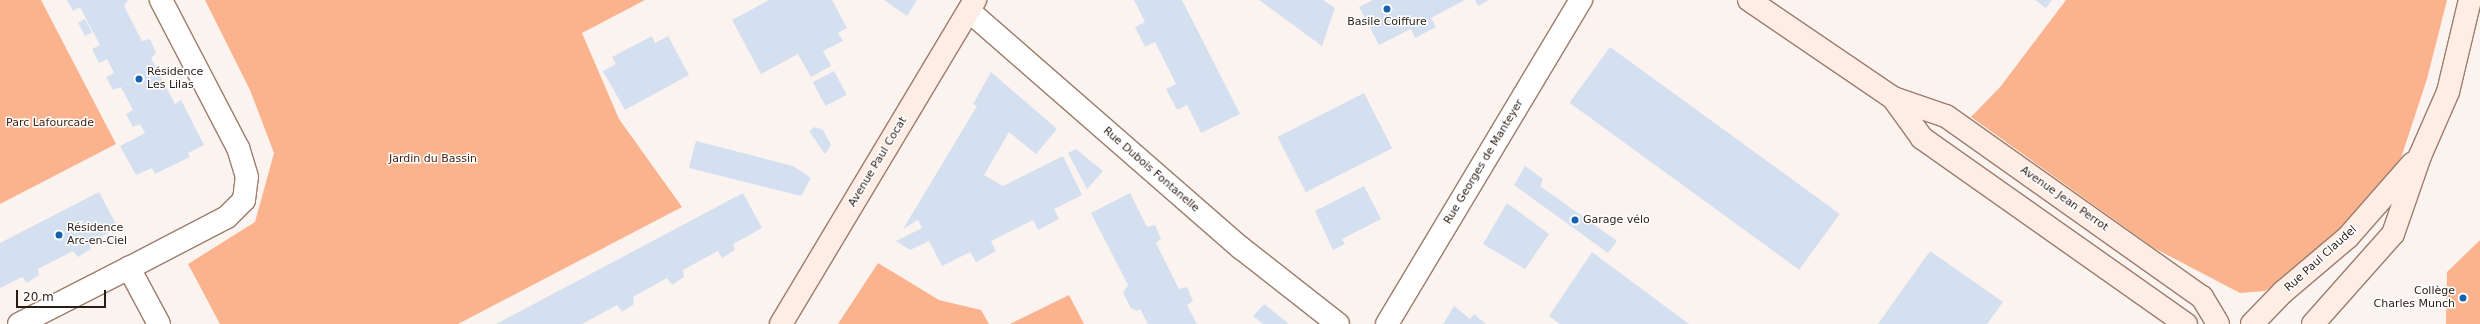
<!DOCTYPE html>
<html>
<head>
<meta charset="utf-8">
<style>
	body { margin:0 }
	#map { position:relative; width:2480px; height:324px; overflow:hidden; background:#fbf3ef; font-family:"DejaVu Sans",sans-serif }
	div>[style] { position:absolute }
	[style*='--x'] { left:calc(var(--x)*1px); top:calc(var(--y)*1px); width:calc(var(--w)*1px); rotate:calc(var(--a)*1deg) }
	.green>* { inset:0; background:#fbb38e }
	.building>* { inset:0; background:#d4e0f0; transform-origin:0 0 }
	.roads { filter:drop-shadow(1px 0 #9d7c6b) drop-shadow(-1px 0 #9d7c6b) drop-shadow(0 1px #9d7c6b) drop-shadow(0 -1px #9d7c6b) }
	.street>* { height:22px; margin:-11px; padding:0 11px; transform-origin:11px; border-radius:11px; background:#fff }
	.secondary>* { height:22px; margin:-11px; padding:0 11px; transform-origin:11px; border-radius:11px; background:#fdede5 }
	.dots>* { width:11px; height:11px; translate:-50% -50%; box-sizing:border-box; border:2px solid #fff; border-radius:50% }
	span { translate:-50% -50%; white-space:nowrap; text-align:center; line-height:1.15; -webkit-text-stroke:3px #fff; paint-order:stroke }
	.poi-label { font-size:11px; color:#291c15 }
	.left { translate:0 -50%; text-align:left }
	.right { translate:-100% -50%; text-align:right }
	.park-label { font-size:11px; color:#46220e }
	.street-label { font-size:11px; color:#291c15 }
	.scale { position:absolute; left:16px; top:290px; width:90px; height:18px; box-sizing:border-box; border:2px solid #291c15; border-top:0; padding-left:5px; font-size:12px; line-height:14px; white-space:nowrap; color:#291c15; -webkit-text-stroke:3px #fff; paint-order:stroke }
</style>
</head>
<body>
<div id="map">
	<div class="green">
		<i style="clip-path:polygon(0 0,41px 0,116px 144px,0 204px)"></i>
		<i style="clip-path:polygon(205px 0,645px 0,582px 33px,619px 119px,682px 207px,458px 324px,220px 324px,188px 264px,255px 222px,274px 153px,250px 90px)"></i>
		<i style="clip-path:polygon(2066px 0,2447px 0,2427px 79px,2401px 158px,2353px 217px,2296px 272px,2265px 291px,2240px 293px,2154px 248px,1971px 117px,2001px 86px)"></i>
		<i style="clip-path:polygon(2480px 240px,2480px 324px,2446px 324px,2447px 272px)"></i>
		<i style="clip-path:polygon(878px 263px,939px 300px,981px 310px,989px 324px,838px 324px)"></i>
		<i style="clip-path:polygon(1069px 295px,1084px 324px,1010px 324px)"></i>
	</div>
	<div class="building">
		<i style="clip-path:polygon(67px 0,128px 0,124px 6px,142px 41px,150px 39px,156px 53px,151px 58px,175px 104px,181px 100px,204px 145px,188px 153px,190px 157px,155px 174px,152px 168px,136px 175px,120px 146px,145px 133px,140px 124px,133px 127px,126px 114px,133px 110px,121px 87px,113px 90px,106px 77px,114px 73px,107px 59px,99px 63px,92px 49px,100px 45px,80px 7px,73px 11px)"></i>
		<i style="clip-path:polygon(769px 0,832px 0,847px 28px,838px 33px,843px 41px,823px 51px,831px 66px,811px 77px,798px 54px,761px 74px,732px 20px)"></i>
		<i style="clip-path:polygon(884px 0,917px 0,907px 16px)"></i>
		<i style="clip-path:polygon(1134px 0,1182px 0,1240px 114px,1201px 133px,1187px 105px,1177px 110px,1166px 89px,1176px 84px,1155px 42px,1145px 47px,1135px 27px,1145px 22px)"></i>
		<i style="clip-path:polygon(1259px 0,1323px 0,1335px 8px,1322px 46px)"></i>
		<i style="clip-path:polygon(1373px 0,1465px 0,1431px 18px,1436px 27px,1415px 38px,1411px 29px,1379px 45px,1359px 7px)"></i>
		<i style="clip-path:polygon(1475px 0,1489px 0,1478px 6px)"></i>
		<i style="clip-path:polygon(2035px 0,2052px 0,2046px 8px)"></i>
		<i style="left:85px;top:19px;width:15px;height:8px;rotate:62deg"></i>
		<i style="clip-path:polygon(652px 36px,655px 43px,668px 36px,689px 75px,625px 110px,603px 71px,616px 64px,612px 57px)"></i>
		<i style="left:1610px;top:47px;width:284px;height:69px;rotate:36deg"></i>
		<i style="left:834px;top:71px;width:27px;height:24px;rotate:62deg"></i>
		<i style="clip-path:polygon(991px 72px,1057px 129px,1036px 154px,1009px 132px,984px 175px,1003px 186px,1063px 156px,1082px 195px,1054px 209px,1059px 219px,1038px 230px,1033px 220px,991px 241px,996px 251px,976px 262px,970px 252px,942px 266px,929px 241px,910px 250px,896px 241px,922px 228px,918px 220px,903px 229px,977px 106px,973px 104px)"></i>
		<i style="left:1364px;top:93px;width:62px;height:97px;rotate:63deg"></i>
		<i style="clip-path:polygon(815px 127px,823px 130px,831px 145px,825px 154px,809px 131px)"></i>
		<i style="clip-path:polygon(696px 141px,793px 166px,811px 178px,801px 196px,689px 168px)"></i>
		<i style="clip-path:polygon(1076px 149px,1103px 171px,1087px 189px,1068px 153px)"></i>
		<i style="clip-path:polygon(1525px 166px,1543px 179px,1540px 186px,1617px 241px,1608px 253px,1514px 185px)"></i>
		<i style="clip-path:polygon(1364px 186px,1381px 219px,1342px 239px,1345px 244px,1333px 250px,1315px 211px)"></i>
		<i style="clip-path:polygon(99px 192px,118px 228px,89px 243px,91px 249px,78px 257px,73px 251px,38px 269px,39px 275px,27px 283px,22px 277px,0 288px,0 243px)"></i>
		<i style="clip-path:polygon(743px 193px,762px 228px,733px 244px,735px 250px,722px 258px,718px 251px,683px 270px,684px 277px,672px 285px,667px 278px,633px 297px,634px 304px,622px 312px,617px 305px,582px 324px,496px 324px)"></i>
		<i style="clip-path:polygon(1130px 193px,1147px 227px,1155px 225px,1161px 239px,1156px 243px,1179px 289px,1187px 287px,1193px 301px,1187px 305px,1197px 324px,1148px 324px,1140px 309px,1137px 311px,1131px 308px,1123px 293px,1128px 285px,1091px 213px)"></i>
		<i style="clip-path:polygon(1507px 203px,1549px 234px,1525px 269px,1483px 244px)"></i>
		<i style="clip-path:polygon(1930px 251px,2003px 302px,1987px 324px,1878px 324px)"></i>
		<i style="clip-path:polygon(1592px 252px,1689px 324px,1560px 324px,1549px 316px)"></i>
		<i style="clip-path:polygon(1264px 304px,1288px 323px,1286px 324px,1263px 324px,1253px 316px)"></i>
		<i style="clip-path:polygon(1454px 306px,1470px 319px,1474px 314px,1486px 324px,1443px 324px)"></i>
	</div>
	<div class="roads">
		<div class="street">
			<i style="--x:969;--y:11;--w:361;--a:41.1"></i>
			<i style="--x:1241;--y:248;--w:123;--a:38.1"></i>
			<i style="--x:19;--y:324;--w:123;--a:-27"></i>
			<i style="--x:159;--y:324;--w:64;--a:-118.2"></i>
			<i style="--x:129;--y:268;--w:110;--a:-27.5"></i>
			<i style="--x:227;--y:217;--w:24;--a:-45"></i>
			<i style="--x:244;--y:200;--w:23;--a:-83"></i>
			<i style="--x:247;--y:177;--w:30;--a:-107"></i>
			<i style="--x:238;--y:148;--w:167;--a:-117.5"></i>
			<i style="--x:1387;--y:324;--w:378;--a:-59.1"></i>
		</div>
		<div class="secondary">
			<i style="--x:1749;--y:0;--w:174;--a:34.2"></i>
			<i style="--x:1893;--y:98;--w:56;--a:18.8"></i>
			<i style="--x:1946;--y:116;--w:314;--a:35.3"></i>
			<i style="--x:2202;--y:297;--w:31;--a:59"></i>
			<i style="--x:1893;--y:98;--w:49;--a:54.1"></i>
			<i style="--x:1922;--y:138;--w:323;--a:35.2"></i>
			<i style="--x:781;--y:324;--w:378;--a:-59.1"></i>
			<i style="--x:2252;--y:324;--w:45;--a:-45.9"></i>
			<i style="--x:2283;--y:292;--w:85;--a:-40.2"></i>
			<i style="--x:2348;--y:237;--w:98;--a:-48.7"></i>
			<i style="--x:2313;--y:324;--w:120;--a:-48.4"></i>
			<i style="--x:2393;--y:234;--w:83;--a:-70.9"></i>
			<i style="--x:2420;--y:156;--w:70;--a:-66.4"></i>
			<i style="--x:2448;--y:92;--w:95;--a:-76.6"></i>
		</div>
	</div>
	<div class="dots">
		<i style="left:1387px;top:9px;background:#1761b1"></i>
		<i style="left:139px;top:79px;background:#1761b1"></i>
		<i style="left:1575px;top:220px;background:#1761b1"></i>
		<i style="left:59px;top:235px;background:#1761b1"></i>
		<i style="left:2463px;top:298px;background:#1761b1"></i>
	</div>
	<div class="poi-label">
		<span style="left:1387px;top:22px">Basile Coiffure</span>
		<span class="left" style="left:147px;top:79px">Résidence<br>Les Lilas</span>
		<span class="left" style="left:1583px;top:220px">Garage vélo</span>
		<span class="left" style="left:67px;top:235px">Résidence<br>Arc-en-Ciel</span>
		<span class="right" style="left:2455px;top:298px">Collège<br>Charles Munch</span>
	</div>
	<div class="park-label">
		<span style="left:50px;top:123px">Parc Lafourcade</span>
		<span style="left:433px;top:159px">Jardin du Bassin</span>
	</div>
	<div class="street-label">
		<span style="left:878px;top:162px;rotate:-59deg">Avenue Paul Cocat</span>
		<span style="left:1484px;top:162px;rotate:-59deg">Rue Georges de Manteyer</span>
		<span style="left:1151px;top:170px;rotate:41deg">Rue Dubois Fontanelle</span>
		<span style="left:2064px;top:199px;rotate:35deg">Avenue Jean Perrot</span>
		<span style="left:2321px;top:259px;rotate:-42deg">Rue Paul Claudel</span>
	</div>
	<div class="scale">20 m</div>
</div>
</body>
</html>
